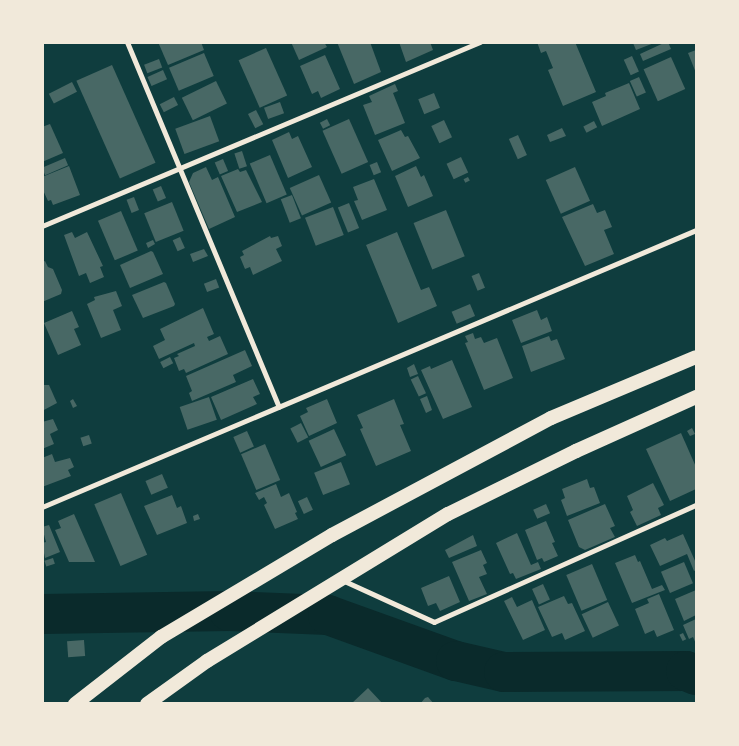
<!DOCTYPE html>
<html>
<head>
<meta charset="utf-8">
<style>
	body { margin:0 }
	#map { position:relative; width:739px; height:746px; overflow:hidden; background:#0f3d3e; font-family:"Space Grotesk",sans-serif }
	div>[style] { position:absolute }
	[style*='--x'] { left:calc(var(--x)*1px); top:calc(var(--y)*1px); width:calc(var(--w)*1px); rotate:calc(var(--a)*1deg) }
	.river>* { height:40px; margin:-20px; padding:0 20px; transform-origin:20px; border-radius:20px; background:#0a2a2b }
	.building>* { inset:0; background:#486865; transform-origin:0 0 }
	.minor>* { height:5px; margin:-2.5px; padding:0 2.5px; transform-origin:2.5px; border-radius:2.5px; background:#f1e9da }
	.trunk>* { height:14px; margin:-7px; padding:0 7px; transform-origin:7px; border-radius:7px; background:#f1e9da }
	span { translate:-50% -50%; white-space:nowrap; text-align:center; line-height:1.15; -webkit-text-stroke:4px #f1e9da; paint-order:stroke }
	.frame { position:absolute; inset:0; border:44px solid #f1e9da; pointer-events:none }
</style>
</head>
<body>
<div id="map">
	<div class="river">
		<i style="--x:42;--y:614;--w:187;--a:-0.9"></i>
		<i style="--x:229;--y:611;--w:99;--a:2.3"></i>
		<i style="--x:328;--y:615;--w:136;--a:19.8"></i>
		<i style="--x:456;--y:661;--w:49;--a:12.9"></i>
		<i style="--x:504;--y:672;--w:182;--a:-0.3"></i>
		<i style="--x:686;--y:671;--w:11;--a:22"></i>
	</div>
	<div class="building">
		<i style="clip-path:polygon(158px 42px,201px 42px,204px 50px,168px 65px)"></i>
		<i style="clip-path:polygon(291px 42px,324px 42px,327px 47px,299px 60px)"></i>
		<i style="clip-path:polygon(337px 42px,370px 42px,381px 72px,354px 84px)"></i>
		<i style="clip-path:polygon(399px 42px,430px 42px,433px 50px,406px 62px)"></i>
		<i style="clip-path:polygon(537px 42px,575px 42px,596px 92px,563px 106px,548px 70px,553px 68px,546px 51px,541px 53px)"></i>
		<i style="clip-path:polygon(666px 42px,668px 42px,671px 49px,643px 61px,640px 54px)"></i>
		<i style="clip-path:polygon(633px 43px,654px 43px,636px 50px)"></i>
		<i style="left:266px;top:48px;width:52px;height:30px;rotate:66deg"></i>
		<i style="clip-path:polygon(696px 50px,696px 73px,688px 53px)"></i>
		<i style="left:204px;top:53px;width:25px;height:38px;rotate:67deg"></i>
		<i style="clip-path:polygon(325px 55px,340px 89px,321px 98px,318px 91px,312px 94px,300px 66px)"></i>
		<i style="left:632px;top:56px;width:17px;height:9px;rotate:66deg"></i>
		<i style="left:671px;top:57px;width:35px;height:30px;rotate:66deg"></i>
		<i style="left:159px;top:59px;width:9px;height:16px;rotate:69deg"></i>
		<i style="left:112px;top:65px;width:107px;height:39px;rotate:66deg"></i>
		<i style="left:163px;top:70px;width:10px;height:17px;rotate:66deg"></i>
		<i style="left:639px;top:77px;width:17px;height:10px;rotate:66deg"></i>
		<i style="left:216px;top:81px;width:25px;height:38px;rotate:64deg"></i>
		<i style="left:72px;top:82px;width:11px;height:26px;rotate:63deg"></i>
		<i style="clip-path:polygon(629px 83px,640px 109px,602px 126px,592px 102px,606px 96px,605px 93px)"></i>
		<i style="clip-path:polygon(395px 84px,398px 91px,393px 93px,405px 123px,375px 135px,363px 105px,372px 102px,369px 96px)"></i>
		<i style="left:434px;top:93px;width:16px;height:17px;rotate:68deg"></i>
		<i style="left:174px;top:97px;width:9px;height:16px;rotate:63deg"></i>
		<i style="left:280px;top:102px;width:12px;height:17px;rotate:70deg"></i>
		<i style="left:256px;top:110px;width:16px;height:9px;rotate:63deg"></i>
		<i style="left:210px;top:116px;width:27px;height:37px;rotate:70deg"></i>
		<i style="left:327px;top:119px;width:7px;height:8px;rotate:63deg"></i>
		<i style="left:349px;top:119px;width:47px;height:29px;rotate:66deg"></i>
		<i style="left:444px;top:120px;width:19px;height:14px;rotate:65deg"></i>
		<i style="left:594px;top:121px;width:7px;height:12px;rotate:63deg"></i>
		<i style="clip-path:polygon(50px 124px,63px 153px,42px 162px,42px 127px)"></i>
		<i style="clip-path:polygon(562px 128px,566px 136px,550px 142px,547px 135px)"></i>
		<i style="clip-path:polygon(401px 130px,405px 137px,408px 136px,420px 158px,392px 171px,378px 140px)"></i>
		<i style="clip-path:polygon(289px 132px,292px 139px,298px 136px,312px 167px,288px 178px,272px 140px)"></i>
		<i style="left:518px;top:135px;width:22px;height:10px;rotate:66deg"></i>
		<i style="left:242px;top:151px;width:16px;height:8px;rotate:72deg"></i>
		<i style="left:270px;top:155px;width:43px;height:22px;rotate:67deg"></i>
		<i style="left:461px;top:157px;width:17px;height:16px;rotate:65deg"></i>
		<i style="left:65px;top:158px;width:8px;height:25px;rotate:67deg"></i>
		<i style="left:223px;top:159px;width:13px;height:9px;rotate:67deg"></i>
		<i style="left:377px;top:162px;width:11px;height:8px;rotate:68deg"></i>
		<i style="clip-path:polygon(69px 166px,80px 195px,53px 205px,51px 200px,48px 201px,42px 188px,42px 177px)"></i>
		<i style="clip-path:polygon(416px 166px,421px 177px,424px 175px,433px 196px,408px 207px,395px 176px)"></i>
		<i style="clip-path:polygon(206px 167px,212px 180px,218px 177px,235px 217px,209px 229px,189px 182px,193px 173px)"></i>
		<i style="left:575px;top:167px;width:37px;height:32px;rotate:66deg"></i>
		<i style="clip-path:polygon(238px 169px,240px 172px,246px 170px,262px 202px,237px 212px,221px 176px)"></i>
		<i style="left:319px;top:175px;width:30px;height:32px;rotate:66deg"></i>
		<i style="left:468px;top:177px;width:4px;height:5px;rotate:63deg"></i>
		<i style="clip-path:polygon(374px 179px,387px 210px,362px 220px,354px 201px,358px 200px,353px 187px)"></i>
		<i style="left:161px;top:186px;width:13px;height:9px;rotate:67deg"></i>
		<i style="left:292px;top:195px;width:25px;height:12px;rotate:69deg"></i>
		<i style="left:134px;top:197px;width:14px;height:8px;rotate:69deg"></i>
		<i style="left:172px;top:202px;width:31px;height:30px;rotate:68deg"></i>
		<i style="left:349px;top:203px;width:27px;height:12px;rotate:68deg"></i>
		<i style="clip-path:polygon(593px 204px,597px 213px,605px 210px,612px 227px,604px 230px,614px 254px,585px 266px,562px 217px)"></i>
		<i style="left:333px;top:207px;width:30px;height:30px;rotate:69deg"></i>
		<i style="left:446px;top:210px;width:50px;height:35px;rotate:68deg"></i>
		<i style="left:121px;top:211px;width:43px;height:25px;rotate:67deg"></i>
		<i style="clip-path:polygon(72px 232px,75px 238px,87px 232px,103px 266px,100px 267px,104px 277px,90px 283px,86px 273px,79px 276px,64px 235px)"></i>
		<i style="clip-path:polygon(397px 232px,421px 290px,429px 287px,437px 306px,398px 323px,366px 245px)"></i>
		<i style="clip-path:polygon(270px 236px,271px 238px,278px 236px,282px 246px,276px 249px,282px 261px,253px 275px,250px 267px,245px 269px,240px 257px,244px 255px,242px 251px)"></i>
		<i style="left:180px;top:237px;width:12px;height:8px;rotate:66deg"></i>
		<i style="clip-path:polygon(153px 240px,155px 244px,148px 248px,146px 243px)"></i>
		<i style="clip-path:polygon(204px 249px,208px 256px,193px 262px,190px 254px)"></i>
		<i style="clip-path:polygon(151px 251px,153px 252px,163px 274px,130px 288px,120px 265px)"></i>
		<i style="clip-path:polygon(45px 261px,48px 267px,53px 269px,62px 290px,61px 294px,42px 302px,42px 262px)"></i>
		<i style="left:479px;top:273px;width:16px;height:8px;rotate:68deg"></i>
		<i style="left:216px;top:279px;width:9px;height:13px;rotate:69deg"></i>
		<i style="clip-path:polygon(164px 282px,166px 283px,175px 304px,174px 306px,143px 318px,132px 295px)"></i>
		<i style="clip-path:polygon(116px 291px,122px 306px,113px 310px,121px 330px,101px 338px,87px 304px,95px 300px,94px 297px)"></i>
		<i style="left:470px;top:304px;width:13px;height:20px;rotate:67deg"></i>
		<i style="clip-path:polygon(203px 308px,214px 334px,207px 337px,209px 341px,220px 336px,228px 354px,186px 373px,184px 369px,179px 371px,174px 358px,179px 356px,177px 354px,195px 346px,194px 343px,159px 359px,153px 346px,165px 340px,160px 329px)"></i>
		<i style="clip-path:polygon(537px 310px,541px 320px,547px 317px,552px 331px,521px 343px,512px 320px)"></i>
		<i style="clip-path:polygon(72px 311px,79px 327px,74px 329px,81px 345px,58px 355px,44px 323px)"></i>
		<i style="clip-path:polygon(473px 333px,475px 339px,481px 337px,484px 343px,497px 338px,513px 378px,484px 390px,465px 343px,468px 342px,465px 336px)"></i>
		<i style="clip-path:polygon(549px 336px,551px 341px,557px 339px,565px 359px,531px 372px,522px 346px)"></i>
		<i style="clip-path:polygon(245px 350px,252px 366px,233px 375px,236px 382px,192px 401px,189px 393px,192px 391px,186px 376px)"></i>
		<i style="left:170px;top:357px;width:7px;height:11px;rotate:63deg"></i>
		<i style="clip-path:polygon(452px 360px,472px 407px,443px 419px,421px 370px,430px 366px,431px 369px)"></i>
		<i style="clip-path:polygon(414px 364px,418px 374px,410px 377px,407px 368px)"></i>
		<i style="left:418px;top:376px;width:19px;height:8px;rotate:65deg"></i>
		<i style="clip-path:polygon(253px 379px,260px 394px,253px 397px,257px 404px,221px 420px,211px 397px)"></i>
		<i style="clip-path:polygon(44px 385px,49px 385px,57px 403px,42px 411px,42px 386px)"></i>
		<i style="clip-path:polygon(427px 396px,432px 410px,426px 413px,420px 399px)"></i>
		<i style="left:209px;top:397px;width:24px;height:31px;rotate:71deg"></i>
		<i style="clip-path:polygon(73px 399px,77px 406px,73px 408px,70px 401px)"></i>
		<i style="clip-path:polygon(327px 399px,337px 423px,309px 436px,300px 416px,308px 412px,306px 408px)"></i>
		<i style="clip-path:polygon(394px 399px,404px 424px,400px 425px,411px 451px,376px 466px,360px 429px,363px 428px,357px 415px)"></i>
		<i style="clip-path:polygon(53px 419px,58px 430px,50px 434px,54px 444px,42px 449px,42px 422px)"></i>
		<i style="left:301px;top:423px;width:16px;height:12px;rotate:63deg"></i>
		<i style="clip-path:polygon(692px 428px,695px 434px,690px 436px,687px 431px)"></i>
		<i style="left:334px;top:429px;width:29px;height:28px;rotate:65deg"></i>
		<i style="left:247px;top:431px;width:17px;height:15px;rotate:66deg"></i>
		<i style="clip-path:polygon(681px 433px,696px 467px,696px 489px,670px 501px,646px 449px)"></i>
		<i style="left:89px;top:435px;width:9px;height:9px;rotate:72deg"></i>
		<i style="left:265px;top:444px;width:39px;height:26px;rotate:67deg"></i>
		<i style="clip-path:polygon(52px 454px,55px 462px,70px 458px,74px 467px,68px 470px,71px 476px,42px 487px,42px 458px)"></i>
		<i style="left:341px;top:462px;width:24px;height:29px;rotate:68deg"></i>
		<i style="left:162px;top:474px;width:15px;height:18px;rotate:67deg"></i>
		<i style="clip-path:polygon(587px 479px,590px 488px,594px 487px,600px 503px,567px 516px,561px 500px,565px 498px,562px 489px)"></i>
		<i style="clip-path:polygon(653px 483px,664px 505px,658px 508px,661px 515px,637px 526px,630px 512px,633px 510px,627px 496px)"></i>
		<i style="clip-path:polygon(276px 484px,281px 497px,289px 493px,297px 512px,295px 513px,298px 519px,275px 529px,264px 505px,267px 503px,264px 497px,259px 500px,255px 493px)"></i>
		<i style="left:121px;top:493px;width:67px;height:29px;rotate:67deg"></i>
		<i style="clip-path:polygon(172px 495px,177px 508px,181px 506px,187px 523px,157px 535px,144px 506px)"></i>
		<i style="left:307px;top:497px;width:14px;height:10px;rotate:65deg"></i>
		<i style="left:546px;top:504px;width:10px;height:14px;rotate:66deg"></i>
		<i style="clip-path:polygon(605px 504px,615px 526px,610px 528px,615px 537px,585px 550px,579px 547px,568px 520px)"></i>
		<i style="clip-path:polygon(74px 514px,95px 562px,69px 562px,55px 530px,61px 528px,58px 521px)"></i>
		<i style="clip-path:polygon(198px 514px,200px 519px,194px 521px,193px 516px)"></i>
		<i style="clip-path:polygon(546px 521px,555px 542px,552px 543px,558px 556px,544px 562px,542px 558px,537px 560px,525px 530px)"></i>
		<i style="clip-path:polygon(49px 525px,60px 552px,45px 558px,42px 543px,46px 542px,42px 527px)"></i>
		<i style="clip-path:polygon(517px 533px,531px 565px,538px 562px,541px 569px,516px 579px,513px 573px,510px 574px,496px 543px)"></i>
		<i style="clip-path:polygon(683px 534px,696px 563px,696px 570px,694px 571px,687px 554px,660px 566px,650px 545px,665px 538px,667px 541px)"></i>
		<i style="clip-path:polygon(473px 535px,477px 546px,449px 558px,445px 550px)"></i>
		<i style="clip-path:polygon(481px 550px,487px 563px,483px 565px,487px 574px,479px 577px,487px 594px,469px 601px,452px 562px)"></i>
		<i style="clip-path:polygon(635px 555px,638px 562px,640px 561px,652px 589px,662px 585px,665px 590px,632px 603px,615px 563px)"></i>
		<i style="left:53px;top:558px;width:6px;height:9px;rotate:72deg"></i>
		<i style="left:684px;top:562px;width:23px;height:25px;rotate:67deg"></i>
		<i style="left:592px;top:564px;width:39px;height:28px;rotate:67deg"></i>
		<i style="clip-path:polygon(449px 576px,460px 602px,440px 611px,436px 603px,428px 606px,421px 588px)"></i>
		<i style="left:543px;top:584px;width:17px;height:12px;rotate:66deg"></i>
		<i style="clip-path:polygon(696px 590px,696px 615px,684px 621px,675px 599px)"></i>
		<i style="clip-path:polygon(659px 594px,674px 630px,657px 637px,654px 630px,645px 634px,635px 609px,649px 603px,647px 599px)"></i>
		<i style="clip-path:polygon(564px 596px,568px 604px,572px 603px,585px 631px,565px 640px,562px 633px,552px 637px,538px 607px)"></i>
		<i style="clip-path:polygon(512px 597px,517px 607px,532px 600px,545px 630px,523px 640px,504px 601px)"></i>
		<i style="left:608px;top:602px;width:26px;height:29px;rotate:65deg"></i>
		<i style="clip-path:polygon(696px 619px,696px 644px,693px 637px,689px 639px,683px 625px)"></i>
		<i style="left:683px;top:633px;width:7px;height:4px;rotate:63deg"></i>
		<i style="left:84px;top:640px;width:16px;height:17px;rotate:86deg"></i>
		<i style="clip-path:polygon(368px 688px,383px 704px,351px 704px)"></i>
		<i style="clip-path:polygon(428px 697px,434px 704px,420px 704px,425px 698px)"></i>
	</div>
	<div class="minor">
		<i style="--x:127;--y:42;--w:395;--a:67.4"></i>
		<i style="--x:42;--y:226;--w:475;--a:-22.8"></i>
		<i style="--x:42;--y:507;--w:710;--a:-22.95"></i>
		<i style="--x:342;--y:580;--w:101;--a:24.5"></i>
		<i style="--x:434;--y:622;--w:287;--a:-24.1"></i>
	</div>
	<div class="trunk">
		<i style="--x:75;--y:704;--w:109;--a:-37.9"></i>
		<i style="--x:161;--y:637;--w:199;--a:-30.8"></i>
		<i style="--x:332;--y:535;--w:248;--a:-28.1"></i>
		<i style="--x:551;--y:418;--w:157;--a:-22.8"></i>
		<i style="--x:147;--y:704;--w:74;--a:-35.6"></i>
		<i style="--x:207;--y:661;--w:282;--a:-31.4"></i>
		<i style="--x:448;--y:514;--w:143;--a:-26.2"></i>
		<i style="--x:576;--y:451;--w:132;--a:-24.2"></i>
	</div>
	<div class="frame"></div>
</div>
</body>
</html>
